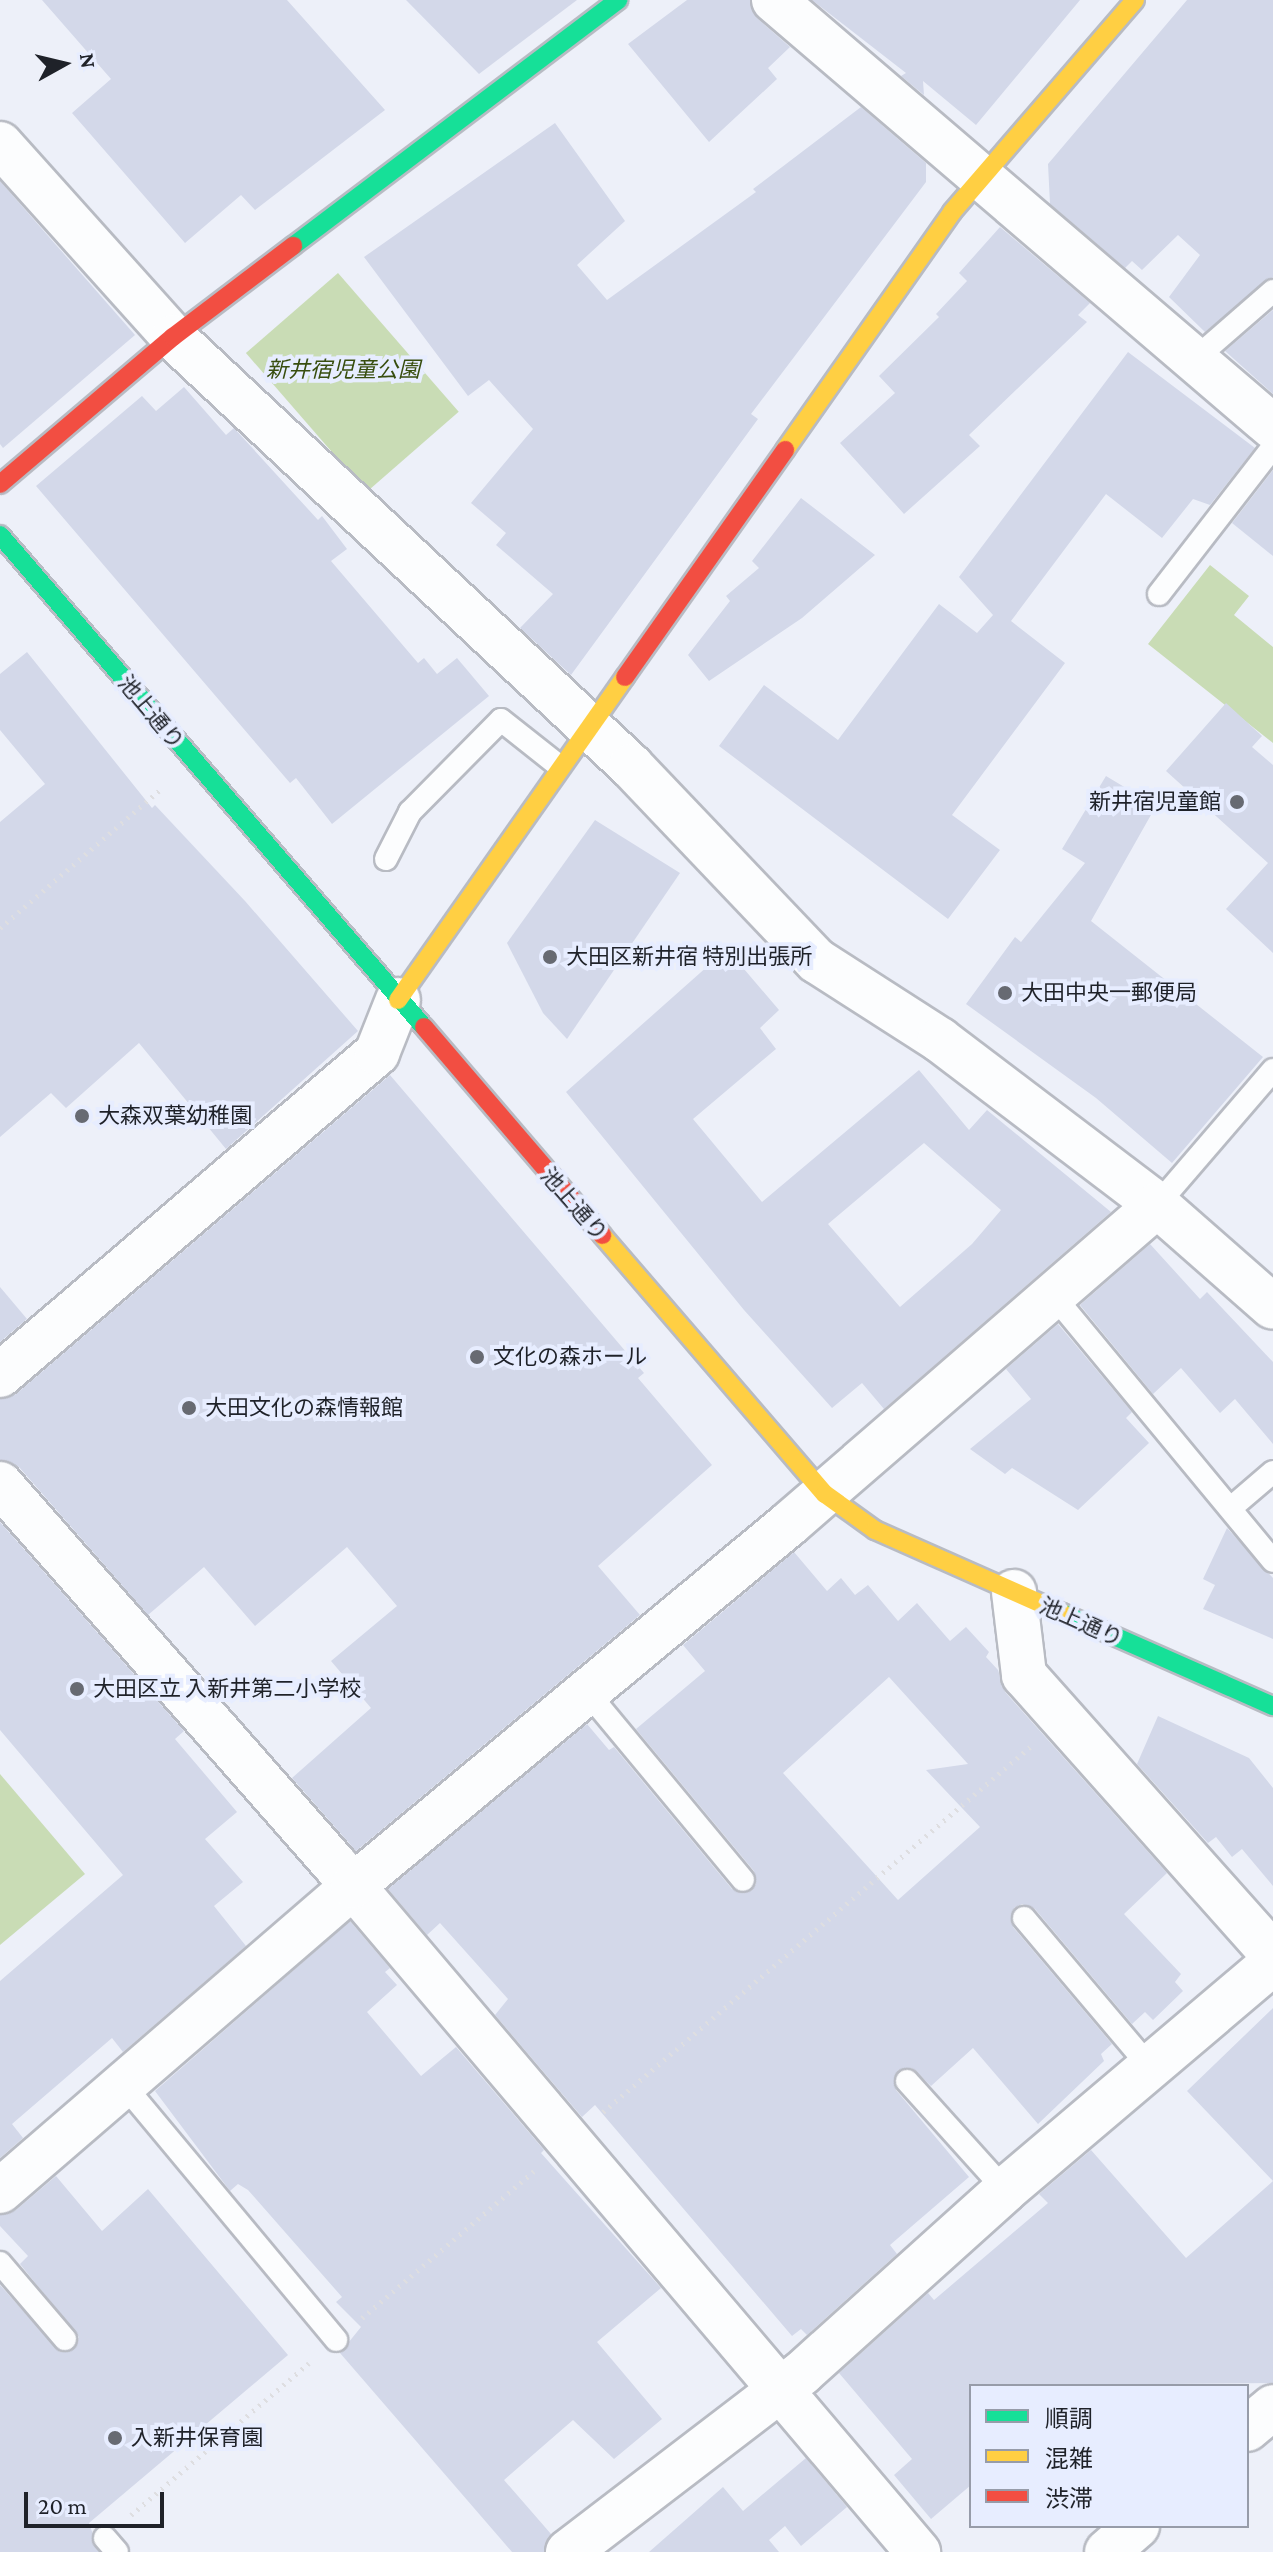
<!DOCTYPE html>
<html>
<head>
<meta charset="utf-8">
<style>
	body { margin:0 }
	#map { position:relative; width:1273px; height:2552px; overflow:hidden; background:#edf0f9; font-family:"Crimson Pro","Noto Sans JP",serif }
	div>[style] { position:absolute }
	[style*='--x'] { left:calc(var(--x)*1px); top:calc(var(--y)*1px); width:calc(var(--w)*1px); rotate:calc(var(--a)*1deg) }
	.green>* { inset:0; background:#c9dcb5; transform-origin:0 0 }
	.building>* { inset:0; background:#d3d8e9 }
	.path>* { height:5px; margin-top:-2.5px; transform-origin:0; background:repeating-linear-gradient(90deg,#dedee1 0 2px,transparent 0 8px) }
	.roads { filter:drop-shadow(2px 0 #b8bbc3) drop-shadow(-2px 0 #b8bbc3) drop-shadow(0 2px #b8bbc3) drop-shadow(0 -2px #b8bbc3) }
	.lane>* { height:22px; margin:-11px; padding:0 11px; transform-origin:11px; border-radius:11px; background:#fcfdfe }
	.street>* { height:44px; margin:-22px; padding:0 22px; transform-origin:22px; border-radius:22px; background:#fcfdfe }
	.fast>* { height:18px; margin:-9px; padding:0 9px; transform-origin:9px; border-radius:9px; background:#16e098 }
	.slow>* { height:18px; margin:-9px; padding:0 9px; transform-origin:9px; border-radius:9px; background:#ffcf43 }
	.jam>* { height:18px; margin:-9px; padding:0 9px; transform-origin:9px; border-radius:9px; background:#f24e42 }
	.dots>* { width:22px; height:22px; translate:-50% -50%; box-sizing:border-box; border:4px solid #e7edff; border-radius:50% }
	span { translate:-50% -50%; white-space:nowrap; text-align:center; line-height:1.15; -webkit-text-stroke:8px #e7edff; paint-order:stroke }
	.park-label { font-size:22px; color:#384e0f; font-style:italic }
	.street-label { font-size:22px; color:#1f2229 }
	.poi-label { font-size:22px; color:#1f2229 }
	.right { translate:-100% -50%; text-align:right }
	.left { translate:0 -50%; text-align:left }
	.legend { position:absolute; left:969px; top:2384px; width:280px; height:144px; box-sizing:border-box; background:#e7edff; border:2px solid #979ca9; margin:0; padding:10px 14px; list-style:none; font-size:24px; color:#1f2229 }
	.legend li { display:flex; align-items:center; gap:16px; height:40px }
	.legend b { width:40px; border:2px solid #979ca9 }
	.north { position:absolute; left:24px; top:24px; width:80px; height:80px; -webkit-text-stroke:6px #e7edff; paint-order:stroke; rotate:82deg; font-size:22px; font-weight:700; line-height:32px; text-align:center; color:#1f2229 }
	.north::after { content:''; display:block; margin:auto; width:28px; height:36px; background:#1f2229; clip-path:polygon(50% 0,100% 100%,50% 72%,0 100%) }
	.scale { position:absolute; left:24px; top:2492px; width:140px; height:36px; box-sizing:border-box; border:4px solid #1f2229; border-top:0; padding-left:10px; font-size:24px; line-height:28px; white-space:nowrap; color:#1f2229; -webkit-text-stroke:6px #e7edff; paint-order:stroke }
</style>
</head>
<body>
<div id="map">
	<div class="green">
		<i style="left:338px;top:273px;width:184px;height:122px;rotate:49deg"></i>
		<i style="clip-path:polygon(1210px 565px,1249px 596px,1234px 615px,1273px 647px,1273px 743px,1148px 644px)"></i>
		<i style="clip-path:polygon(0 1774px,85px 1874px,0 1945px)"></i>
	</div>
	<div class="building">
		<i style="clip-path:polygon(42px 0,287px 0,385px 110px,255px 210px,241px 195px,185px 243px,72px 113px,111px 79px)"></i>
		<i style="clip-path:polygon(406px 0,577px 0,479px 74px)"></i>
		<i style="clip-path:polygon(687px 0,750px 0,757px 18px,790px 47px,768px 68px,777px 79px,709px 142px,628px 44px)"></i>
		<i style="clip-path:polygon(812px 0,1080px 0,976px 125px,923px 81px,924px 95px,901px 76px,906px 73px)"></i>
		<i style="clip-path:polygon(1187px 0,1273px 0,1273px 277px,1205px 332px,1169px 297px,1200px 255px,1178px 235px,1142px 270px,1132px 261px,1125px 268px,1050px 204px,1048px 164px)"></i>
		<i style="clip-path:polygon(861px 107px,926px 163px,926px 182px,751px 414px,758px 419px,571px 675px,520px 628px,553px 594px,496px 545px,506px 533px,471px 503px,533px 429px,489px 380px,468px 396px,364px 257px,555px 123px,625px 221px,577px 265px,607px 300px,756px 192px,753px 189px)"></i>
		<i style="clip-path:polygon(0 181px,135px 335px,3px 448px,0 444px)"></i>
		<i style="clip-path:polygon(1000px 227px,1090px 303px,1078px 315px,1087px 322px,969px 435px,980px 446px,904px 514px,840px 443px,895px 393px,879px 376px,939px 317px,936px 314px,967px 281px,959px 273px)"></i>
		<i style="clip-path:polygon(1273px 310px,1273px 394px,1225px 351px)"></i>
		<i style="clip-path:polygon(1128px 352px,1255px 448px,1210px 505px,1193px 499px,1162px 538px,1106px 494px,1011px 621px,1065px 663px,952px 815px,1000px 850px,948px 919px,719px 746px,764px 685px,838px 740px,939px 604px,977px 633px,993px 615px,959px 577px)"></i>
		<i style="clip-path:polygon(184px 387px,226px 435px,234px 428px,318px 520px,322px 516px,347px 549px,331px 561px,418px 663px,424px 658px,437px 674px,457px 658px,489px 696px,332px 824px,296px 778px,290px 783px,36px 486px,142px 396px,156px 411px)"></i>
		<i style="clip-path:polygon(1273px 470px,1273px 556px,1232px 523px)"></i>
		<i style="clip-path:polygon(801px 498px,875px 555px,802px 618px,709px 681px,688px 655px,730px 601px,726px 596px,759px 568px,752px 561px)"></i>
		<i style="clip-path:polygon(27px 652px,152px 808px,155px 805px,245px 901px,358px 1031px,226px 1149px,139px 1043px,66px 1108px,51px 1093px,0 1137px,0 822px,45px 784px,0 730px,0 674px)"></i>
		<i style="clip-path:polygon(1226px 703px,1262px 736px,1252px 747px,1273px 765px,1273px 953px,1226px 909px,1268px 863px,1166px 771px)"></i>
		<i style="clip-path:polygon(1106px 776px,1156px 806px,1091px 921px,1263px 1057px,1172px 1163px,1096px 1098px,966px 1004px,1015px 937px,1021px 942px,1085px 863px,1062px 849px)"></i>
		<i style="clip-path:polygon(595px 820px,680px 873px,567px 1039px,543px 1013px,507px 943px)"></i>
		<i style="clip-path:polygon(evenodd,727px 949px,779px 1010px,760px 1028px,776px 1049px,693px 1119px,762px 1202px,919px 1070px,969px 1130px,987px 1110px,1111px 1212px,884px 1409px,862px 1383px,832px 1408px,744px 1310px,566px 1092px,727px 949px,924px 1143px,1001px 1210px,972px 1244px,900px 1307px,828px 1224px,924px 1143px)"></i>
		<i style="clip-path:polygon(390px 1075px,644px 1373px,638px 1378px,712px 1465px,598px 1566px,640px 1615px,356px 1851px,292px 1778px,371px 1708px,331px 1661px,397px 1606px,347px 1547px,255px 1626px,204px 1567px,148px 1615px,19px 1467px,0 1460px,0 1399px,16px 1394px)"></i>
		<i style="clip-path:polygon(1150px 1244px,1200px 1299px,1207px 1292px,1273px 1362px,1273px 1444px,1235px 1399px,1220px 1413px,1181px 1368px,1153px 1394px,1080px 1305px)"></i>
		<i style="clip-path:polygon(0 1287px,27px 1319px,0 1342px)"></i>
		<i style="clip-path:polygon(1058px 1324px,1132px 1412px,1126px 1418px,1149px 1443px,1078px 1510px,1012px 1468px,1005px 1474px,970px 1449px,1031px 1399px,1006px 1369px)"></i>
		<i style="clip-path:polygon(0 1522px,184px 1731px,175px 1739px,237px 1812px,205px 1839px,243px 1882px,214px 1906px,246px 1946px,123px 2052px,112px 2038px,12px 2124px,23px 2138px,0 2158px,0 1981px,123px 1875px,0 1730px)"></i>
		<i style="clip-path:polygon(1227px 1528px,1273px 1578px,1273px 1639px,1203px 1609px,1215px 1585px,1203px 1579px)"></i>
		<i style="clip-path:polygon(evenodd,794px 1552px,827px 1591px,841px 1578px,855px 1595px,868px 1585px,898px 1621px,917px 1603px,950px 1641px,966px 1627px,989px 1652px,986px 1657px,998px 1670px,1005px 1692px,1167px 1873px,1124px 1914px,1181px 1974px,1175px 1982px,1183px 1991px,1153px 2020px,1145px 2012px,1132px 2024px,1035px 1909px,1022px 1904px,1014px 1908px,1013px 1927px,1112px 2044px,1101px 2054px,1104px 2061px,1038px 2124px,973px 2048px,931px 2086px,912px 2068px,898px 2070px,896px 2090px,969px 2177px,890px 2245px,897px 2254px,807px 2335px,801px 2329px,792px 2336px,595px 2105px,582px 2117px,495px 2015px,508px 1999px,440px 1923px,427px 1935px,388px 1889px,587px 1724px,609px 1750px,614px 1747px,732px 1889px,751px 1891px,756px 1884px,754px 1871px,636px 1729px,705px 1671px,683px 1645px,794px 1552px,889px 1677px,968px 1764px,926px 1770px,980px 1827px,898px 1900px,783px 1773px,889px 1677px)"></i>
		<i style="clip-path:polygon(1158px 1716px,1249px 1758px,1273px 1788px,1273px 1886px,1242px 1849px,1232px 1857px,1216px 1837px,1208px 1843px,1137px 1764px)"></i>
		<i style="clip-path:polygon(350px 1921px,390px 1968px,385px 1972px,397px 1985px,367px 2012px,421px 2076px,456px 2047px,544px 2150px,541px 2153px,661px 2288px,597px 2342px,662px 2419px,614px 2459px,573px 2420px,504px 2480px,551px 2534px,544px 2552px,512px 2552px,340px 2353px,361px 2327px,336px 2302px,342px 2297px,248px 2190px,238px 2184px,230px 2191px,155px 2091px)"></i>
		<i style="clip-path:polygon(1273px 2008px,1273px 2383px,971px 2386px,971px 2485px,931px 2519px,894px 2475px,912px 2459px,839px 2373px,928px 2293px,934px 2300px,1048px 2203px,1039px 2194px,1091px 2150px,1186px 2258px,1273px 2181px,1187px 2091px)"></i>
		<i style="clip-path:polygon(56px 2176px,102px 2231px,148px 2189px,288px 2355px,89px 2523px,99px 2552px,0 2552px,0 2285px,60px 2352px,73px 2350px,79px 2337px,20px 2264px,28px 2256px,0 2226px,0 2215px,16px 2210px)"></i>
		<i style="clip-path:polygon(806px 2458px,847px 2507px,801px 2546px,785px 2526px,769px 2540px,779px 2552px,649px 2552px,723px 2487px,743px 2511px)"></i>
	</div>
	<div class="path">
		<i style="--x:0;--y:928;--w:211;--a:-40.8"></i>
		<i style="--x:603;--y:2112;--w:562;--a:-40.52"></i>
		<i style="--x:362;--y:2318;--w:226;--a:-40.5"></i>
		<i style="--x:131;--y:2515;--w:234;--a:-40.5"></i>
	</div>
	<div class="roads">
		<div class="lane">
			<i style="--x:1196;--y:358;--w:102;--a:-41"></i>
			<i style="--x:1159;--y:594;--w:186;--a:-52.2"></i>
			<i style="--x:386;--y:859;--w:53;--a:-62.9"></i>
			<i style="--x:410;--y:812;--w:129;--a:-45.3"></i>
			<i style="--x:501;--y:720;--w:74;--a:38.4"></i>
			<i style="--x:1157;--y:1205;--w:178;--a:-49.3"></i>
			<i style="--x:1053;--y:1295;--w:345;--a:50.4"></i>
			<i style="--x:1232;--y:1507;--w:54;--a:-40.5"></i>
			<i style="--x:587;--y:1692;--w:244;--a:50.3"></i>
			<i style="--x:1024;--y:1918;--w:194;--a:49.8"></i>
			<i style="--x:907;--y:2081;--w:147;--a:48"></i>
			<i style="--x:123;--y:2084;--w:333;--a:50.2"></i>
			<i style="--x:0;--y:2263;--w:100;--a:49.5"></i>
			<i style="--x:105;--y:2538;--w:18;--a:49"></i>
		</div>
		<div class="street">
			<i style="--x:774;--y:0;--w:657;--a:40.55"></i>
			<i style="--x:0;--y:144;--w:259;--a:48.1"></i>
			<i style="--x:173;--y:337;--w:628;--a:43.13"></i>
			<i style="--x:631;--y:766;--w:269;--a:46.4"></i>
			<i style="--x:817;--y:961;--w:146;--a:32.7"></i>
			<i style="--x:940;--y:1040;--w:273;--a:37.2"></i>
			<i style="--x:1157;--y:1205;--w:154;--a:41.3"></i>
			<i style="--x:0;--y:1375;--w:496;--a:-40.5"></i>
			<i style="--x:377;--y:1053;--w:57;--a:-68.4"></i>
			<i style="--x:0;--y:1484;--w:509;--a:48.67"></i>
			<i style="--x:336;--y:1866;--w:900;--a:49.69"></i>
			<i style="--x:1014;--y:1592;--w:84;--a:83.1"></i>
			<i style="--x:1024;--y:1675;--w:374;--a:48.3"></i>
			<i style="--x:0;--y:2191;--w:467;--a:-40.8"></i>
			<i style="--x:353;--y:1886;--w:567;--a:-39.7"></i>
			<i style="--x:789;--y:1524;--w:487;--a:-40.9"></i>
			<i style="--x:1247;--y:2429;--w:34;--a:-40"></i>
			<i style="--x:568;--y:2552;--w:295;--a:-37.4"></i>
			<i style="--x:802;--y:2373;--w:273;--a:-42"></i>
			<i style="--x:1005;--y:2190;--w:351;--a:-40.3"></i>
			<i style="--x:1107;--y:2552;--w:40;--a:-41"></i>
		</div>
		<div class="fast">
			<i style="--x:293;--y:246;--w:408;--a:-37.1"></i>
			<i style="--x:0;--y:535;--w:649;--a:49.25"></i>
			<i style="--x:1062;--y:1613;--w:231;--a:23.8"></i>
		</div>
		<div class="slow">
			<i style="--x:785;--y:450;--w:291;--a:-54.9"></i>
			<i style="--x:952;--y:212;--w:280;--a:-49.2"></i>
			<i style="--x:398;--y:1000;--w:395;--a:-54.9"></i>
			<i style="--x:602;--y:1235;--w:342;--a:49.3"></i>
			<i style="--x:825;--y:1494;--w:62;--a:35.8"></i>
			<i style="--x:875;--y:1530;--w:205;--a:23.9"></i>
		</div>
		<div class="jam">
			<i style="--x:0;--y:484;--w:227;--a:-40.4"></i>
			<i style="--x:173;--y:337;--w:151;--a:-37.2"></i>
			<i style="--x:625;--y:677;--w:278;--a:-54.8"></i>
			<i style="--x:424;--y:1027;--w:274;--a:49.4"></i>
		</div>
	</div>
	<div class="dots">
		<i style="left:1237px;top:802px;background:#676a72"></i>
		<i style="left:550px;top:957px;background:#676a72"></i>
		<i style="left:1005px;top:993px;background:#676a72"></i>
		<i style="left:82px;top:1116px;background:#676a72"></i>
		<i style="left:477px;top:1357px;background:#676a72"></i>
		<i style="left:189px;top:1408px;background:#676a72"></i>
		<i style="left:77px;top:1689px;background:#676a72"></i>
		<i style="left:115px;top:2438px;background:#676a72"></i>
	</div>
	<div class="park-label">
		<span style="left:343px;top:370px">新井宿児童公園</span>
	</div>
	<div class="street-label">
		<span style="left:151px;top:712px;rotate:50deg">池上通り</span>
		<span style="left:574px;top:1204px;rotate:49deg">池上通り</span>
		<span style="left:1081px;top:1622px;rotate:24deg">池上通り</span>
	</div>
	<div class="poi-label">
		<span class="right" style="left:1221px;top:802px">新井宿児童館</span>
		<span class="left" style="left:566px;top:957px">大田区新井宿 特別出張所</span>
		<span class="left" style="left:1021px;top:993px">大田中央一郵便局</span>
		<span class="left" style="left:98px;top:1116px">大森双葉幼稚園</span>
		<span class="left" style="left:493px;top:1357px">文化の森ホール</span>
		<span class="left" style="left:205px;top:1408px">大田文化の森情報館</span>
		<span class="left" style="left:93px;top:1689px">大田区立 入新井第二小学校</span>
		<span class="left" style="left:131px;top:2438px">入新井保育園</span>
	</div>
	<ul class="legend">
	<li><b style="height:10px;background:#16e098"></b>順調</li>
	<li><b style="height:10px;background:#ffcf43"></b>混雑</li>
	<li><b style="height:10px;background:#f24e42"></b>渋滞</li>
	</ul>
	<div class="north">N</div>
	<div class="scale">20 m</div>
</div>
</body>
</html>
